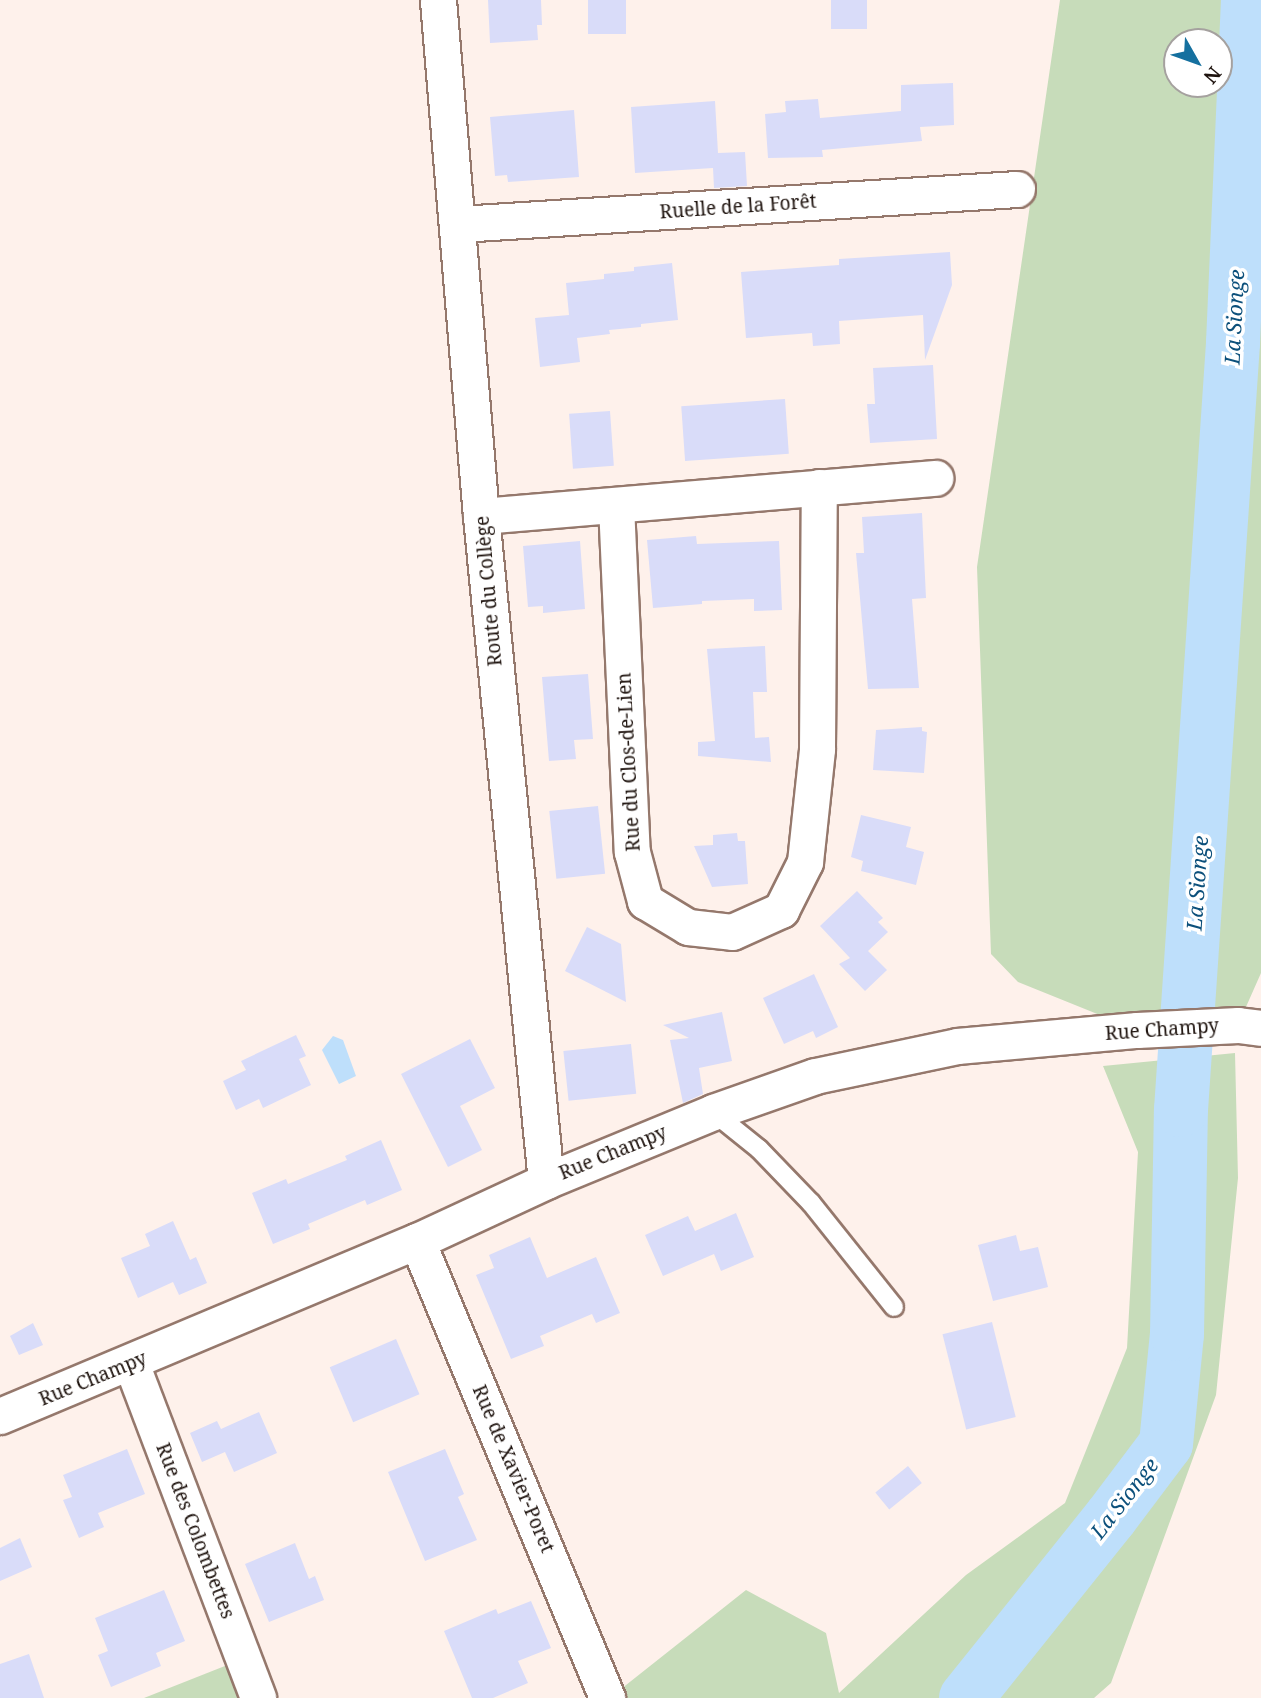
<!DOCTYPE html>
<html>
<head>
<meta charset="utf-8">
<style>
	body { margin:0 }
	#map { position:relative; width:1261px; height:1698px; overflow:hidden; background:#fef1eb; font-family:"Noto Serif",serif }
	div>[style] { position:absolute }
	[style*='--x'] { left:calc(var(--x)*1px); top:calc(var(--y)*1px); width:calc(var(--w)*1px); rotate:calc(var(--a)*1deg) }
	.green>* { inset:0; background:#c7dcba }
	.water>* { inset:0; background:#bedffb }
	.river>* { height:54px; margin:-27px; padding:0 27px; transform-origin:27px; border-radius:27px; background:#bedffb }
	.building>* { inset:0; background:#d9dcf9; transform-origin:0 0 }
	.roads { filter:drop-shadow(2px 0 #95786c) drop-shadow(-2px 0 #95786c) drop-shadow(0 2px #95786c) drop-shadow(0 -2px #95786c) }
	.service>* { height:18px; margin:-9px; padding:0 9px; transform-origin:9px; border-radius:9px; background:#fff }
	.minor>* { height:35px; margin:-17.5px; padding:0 17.5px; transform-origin:17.5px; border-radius:17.5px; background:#fff }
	span { translate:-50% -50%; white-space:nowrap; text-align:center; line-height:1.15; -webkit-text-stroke:7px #fff; paint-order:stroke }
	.street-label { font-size:19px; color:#1e130e }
	.water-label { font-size:21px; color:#0c507b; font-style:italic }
	.north { position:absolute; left:1163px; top:28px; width:70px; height:70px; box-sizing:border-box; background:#fff; border:2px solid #a5a19f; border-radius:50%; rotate:130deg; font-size:19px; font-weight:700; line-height:28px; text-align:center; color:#1e130e }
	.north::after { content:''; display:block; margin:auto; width:24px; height:32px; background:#15709f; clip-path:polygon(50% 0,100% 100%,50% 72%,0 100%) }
</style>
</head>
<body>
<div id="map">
	<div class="green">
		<i style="clip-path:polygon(evenodd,1060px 0,1261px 0,1261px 973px,1238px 1025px,1137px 1030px,1018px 982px,991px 954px,977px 567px,1060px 0,1177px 42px,1219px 42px,1219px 84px,1177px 84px,1177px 42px)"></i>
		<i style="clip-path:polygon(1235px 1053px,1238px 1178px,1216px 1395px,1111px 1683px,1094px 1698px,620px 1698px,621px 1689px,746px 1590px,826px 1633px,839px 1693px,966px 1575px,1065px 1503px,1127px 1348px,1138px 1152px,1103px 1066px)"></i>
		<i style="clip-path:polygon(235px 1662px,248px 1698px,144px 1698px)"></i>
	</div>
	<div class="water">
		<i style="clip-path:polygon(333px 1036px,343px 1040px,356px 1076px,339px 1084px,322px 1050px)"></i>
	</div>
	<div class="river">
		<i style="--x:966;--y:1698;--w:232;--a:-51.3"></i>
		<i style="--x:1111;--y:1517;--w:91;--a:-53"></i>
		<i style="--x:1166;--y:1444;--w:111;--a:-84.3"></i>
		<i style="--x:1177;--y:1334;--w:224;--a:-89"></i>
		<i style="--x:1181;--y:1110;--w:769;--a:-86.12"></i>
		<i style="--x:1233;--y:343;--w:343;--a:-87.5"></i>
	</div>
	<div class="building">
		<i style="clip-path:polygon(488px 0,541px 0,542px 25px,537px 25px,538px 40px,490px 43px)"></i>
		<i style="left:588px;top:0;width:38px;height:34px"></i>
		<i style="left:831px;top:0;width:36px;height:29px"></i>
		<i style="clip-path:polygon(953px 83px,954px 125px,920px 127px,922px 141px,822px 150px,823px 157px,768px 158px,765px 114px,786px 112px,785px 101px,818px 99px,820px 118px,901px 111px,901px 85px)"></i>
		<i style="clip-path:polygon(715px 101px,718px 153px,745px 152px,747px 186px,714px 188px,713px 168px,635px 173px,631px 107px)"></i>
		<i style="clip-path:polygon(574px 110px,579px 177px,508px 182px,507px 175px,495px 176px,490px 117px)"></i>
		<i style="clip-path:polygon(950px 252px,952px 285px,925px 360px,923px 315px,839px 321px,840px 344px,813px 346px,812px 333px,746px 338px,741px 272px,839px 265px,839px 259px)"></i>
		<i style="clip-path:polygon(672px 263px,678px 320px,641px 324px,641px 327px,609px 330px,610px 334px,577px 338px,580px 362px,540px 367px,535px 318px,569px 315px,566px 283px,604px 279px,604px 274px,634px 271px,634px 267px)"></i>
		<i style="clip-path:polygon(933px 365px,937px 439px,870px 443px,867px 404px,875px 404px,873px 368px)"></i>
		<i style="left:785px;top:399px;width:55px;height:104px;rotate:86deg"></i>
		<i style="left:610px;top:411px;width:55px;height:41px;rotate:86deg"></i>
		<i style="clip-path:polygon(922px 513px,926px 598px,912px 599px,919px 688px,868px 689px,856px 553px,864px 553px,862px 517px)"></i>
		<i style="clip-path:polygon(696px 536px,697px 544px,779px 541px,782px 610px,754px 611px,754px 599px,702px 601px,702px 604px,653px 608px,647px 540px)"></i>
		<i style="clip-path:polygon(580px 541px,585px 609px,543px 613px,543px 606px,528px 607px,523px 546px)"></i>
		<i style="clip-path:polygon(765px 646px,767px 692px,753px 692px,755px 738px,769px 737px,771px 762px,698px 756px,698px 742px,715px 741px,707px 649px)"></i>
		<i style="clip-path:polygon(588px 674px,593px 739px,574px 740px,576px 759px,549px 761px,542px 677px)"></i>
		<i style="clip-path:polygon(922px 727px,922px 731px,927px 732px,924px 773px,873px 770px,876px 730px)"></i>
		<i style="left:598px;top:806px;width:68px;height:49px;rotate:84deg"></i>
		<i style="clip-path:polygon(861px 815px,911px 827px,906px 847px,924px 852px,916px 885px,861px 871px,863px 861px,851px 857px)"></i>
		<i style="clip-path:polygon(737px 833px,738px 841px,745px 841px,748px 884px,712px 887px,694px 846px,713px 845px,713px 835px)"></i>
		<i style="clip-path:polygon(857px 891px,883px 918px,878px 922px,888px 932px,868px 951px,887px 970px,865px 991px,839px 964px,850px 958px,820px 926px)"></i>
		<i style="clip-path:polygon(587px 927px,621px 944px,626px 1002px,565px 971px)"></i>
		<i style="clip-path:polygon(814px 974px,838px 1027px,816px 1038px,813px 1031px,784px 1044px,763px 998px)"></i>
		<i style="clip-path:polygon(722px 1012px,732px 1061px,699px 1068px,703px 1094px,683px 1103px,670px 1040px,689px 1038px,663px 1025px)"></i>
		<i style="clip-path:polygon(296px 1035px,306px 1056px,299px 1059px,311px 1085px,263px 1108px,259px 1099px,236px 1110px,223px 1081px,246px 1070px,241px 1061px)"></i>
		<i style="clip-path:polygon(470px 1039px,495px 1088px,460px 1106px,482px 1150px,448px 1167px,401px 1074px)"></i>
		<i style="left:631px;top:1044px;width:50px;height:68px;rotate:84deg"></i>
		<i style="clip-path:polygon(381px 1140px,402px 1190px,367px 1205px,365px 1200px,308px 1224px,310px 1229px,273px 1244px,252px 1193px,286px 1179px,288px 1184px,347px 1160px,345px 1156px)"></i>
		<i style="clip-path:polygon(736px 1213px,754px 1257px,721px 1271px,714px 1254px,663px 1276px,645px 1235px,688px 1216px,695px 1231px)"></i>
		<i style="clip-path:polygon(173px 1221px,190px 1260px,196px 1257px,207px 1283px,179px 1295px,173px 1282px,138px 1298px,121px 1258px,150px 1246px,145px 1234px)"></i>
		<i style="clip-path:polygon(1016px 1235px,1020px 1251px,1038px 1247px,1048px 1287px,993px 1301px,978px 1245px)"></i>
		<i style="clip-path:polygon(530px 1237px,547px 1278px,596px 1257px,620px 1313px,596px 1323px,592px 1314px,540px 1336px,544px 1346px,511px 1359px,476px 1275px,494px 1268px,489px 1255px)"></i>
		<i style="left:992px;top:1322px;width:98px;height:51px;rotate:76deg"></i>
		<i style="clip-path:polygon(33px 1323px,43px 1345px,19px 1355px,10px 1336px)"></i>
		<i style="left:396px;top:1339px;width:60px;height:72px;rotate:67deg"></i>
		<i style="clip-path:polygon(259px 1412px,277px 1453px,234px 1472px,225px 1452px,202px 1462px,190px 1433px,217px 1421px,221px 1429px)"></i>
		<i style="clip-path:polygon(127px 1449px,145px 1494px,98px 1513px,104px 1527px,79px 1538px,63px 1500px,72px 1497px,63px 1475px)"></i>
		<i style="clip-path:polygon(445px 1449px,464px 1494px,458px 1497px,477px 1540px,425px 1561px,388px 1472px)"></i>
		<i style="left:908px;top:1466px;width:22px;height:42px;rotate:51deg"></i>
		<i style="clip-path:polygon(20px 1538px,32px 1567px,0 1581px,0 1548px)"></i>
		<i style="clip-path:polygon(295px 1543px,309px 1579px,315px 1576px,324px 1600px,269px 1622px,245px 1564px)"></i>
		<i style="clip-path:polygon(164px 1590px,185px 1641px,156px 1653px,161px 1666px,111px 1687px,98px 1655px,108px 1651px,95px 1618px)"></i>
		<i style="clip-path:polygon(531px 1601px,551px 1648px,518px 1661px,528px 1683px,493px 1698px,472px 1698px,444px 1631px,496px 1609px,498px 1614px)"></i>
		<i style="clip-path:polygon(29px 1654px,44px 1698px,0 1698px,0 1664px)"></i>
	</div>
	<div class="roads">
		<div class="service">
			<i style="--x:713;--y:1112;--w:59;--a:38.8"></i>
			<i style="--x:759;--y:1149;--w:75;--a:46.1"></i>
			<i style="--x:811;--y:1203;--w:133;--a:51.4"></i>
		</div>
		<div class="minor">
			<i style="--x:438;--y:0;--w:518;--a:85.24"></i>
			<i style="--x:481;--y:516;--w:668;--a:84.42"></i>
			<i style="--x:459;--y:224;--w:559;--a:-3.59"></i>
			<i style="--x:616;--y:505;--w:347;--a:87.4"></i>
			<i style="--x:632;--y:852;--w:51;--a:75.1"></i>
			<i style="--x:645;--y:901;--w:50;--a:31.2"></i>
			<i style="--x:688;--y:927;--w:44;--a:6.5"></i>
			<i style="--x:732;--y:932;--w:54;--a:-24.2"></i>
			<i style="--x:781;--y:910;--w:54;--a:-63.4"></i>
			<i style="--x:805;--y:862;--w:114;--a:-83.9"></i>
			<i style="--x:817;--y:749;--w:262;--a:-89.6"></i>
			<i style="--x:481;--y:516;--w:456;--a:-4.8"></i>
			<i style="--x:417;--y:1241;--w:495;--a:67.4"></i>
			<i style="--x:131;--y:1363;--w:358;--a:69.2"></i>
			<i style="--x:0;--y:1416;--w:452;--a:-22.8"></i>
			<i style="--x:417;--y:1241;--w:142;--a:-24.9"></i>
			<i style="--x:546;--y:1181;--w:181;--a:-22.4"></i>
			<i style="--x:713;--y:1112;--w:108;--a:-19.4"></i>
			<i style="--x:815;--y:1076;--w:145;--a:-11.9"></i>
			<i style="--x:957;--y:1046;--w:181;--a:-5.1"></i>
			<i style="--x:1137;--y:1030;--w:101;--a:-2.8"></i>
			<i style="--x:1238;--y:1025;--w:23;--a:7"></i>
		</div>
	</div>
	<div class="street-label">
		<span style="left:738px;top:207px;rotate:-4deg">Ruelle de la Forêt</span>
		<span style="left:489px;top:591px;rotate:-95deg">Route du Collège</span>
		<span style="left:629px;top:762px;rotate:-93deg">Rue du Clos-de-Lien</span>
		<span style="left:1162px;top:1030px;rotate:-4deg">Rue Champy</span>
		<span style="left:613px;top:1153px;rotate:-22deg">Rue Champy</span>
		<span style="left:93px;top:1379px;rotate:-22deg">Rue Champy</span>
		<span style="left:513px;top:1469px;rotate:67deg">Rue de Xavier-Poret</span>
		<span style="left:195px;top:1531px;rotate:69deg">Rue des Colombettes</span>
	</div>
	<div class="water-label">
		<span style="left:1234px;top:317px;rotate:-87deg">La Sionge</span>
		<span style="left:1197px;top:883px;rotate:-86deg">La Sionge</span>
		<span style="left:1124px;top:1498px;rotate:-52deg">La Sionge</span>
	</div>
	<div class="north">N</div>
</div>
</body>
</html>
